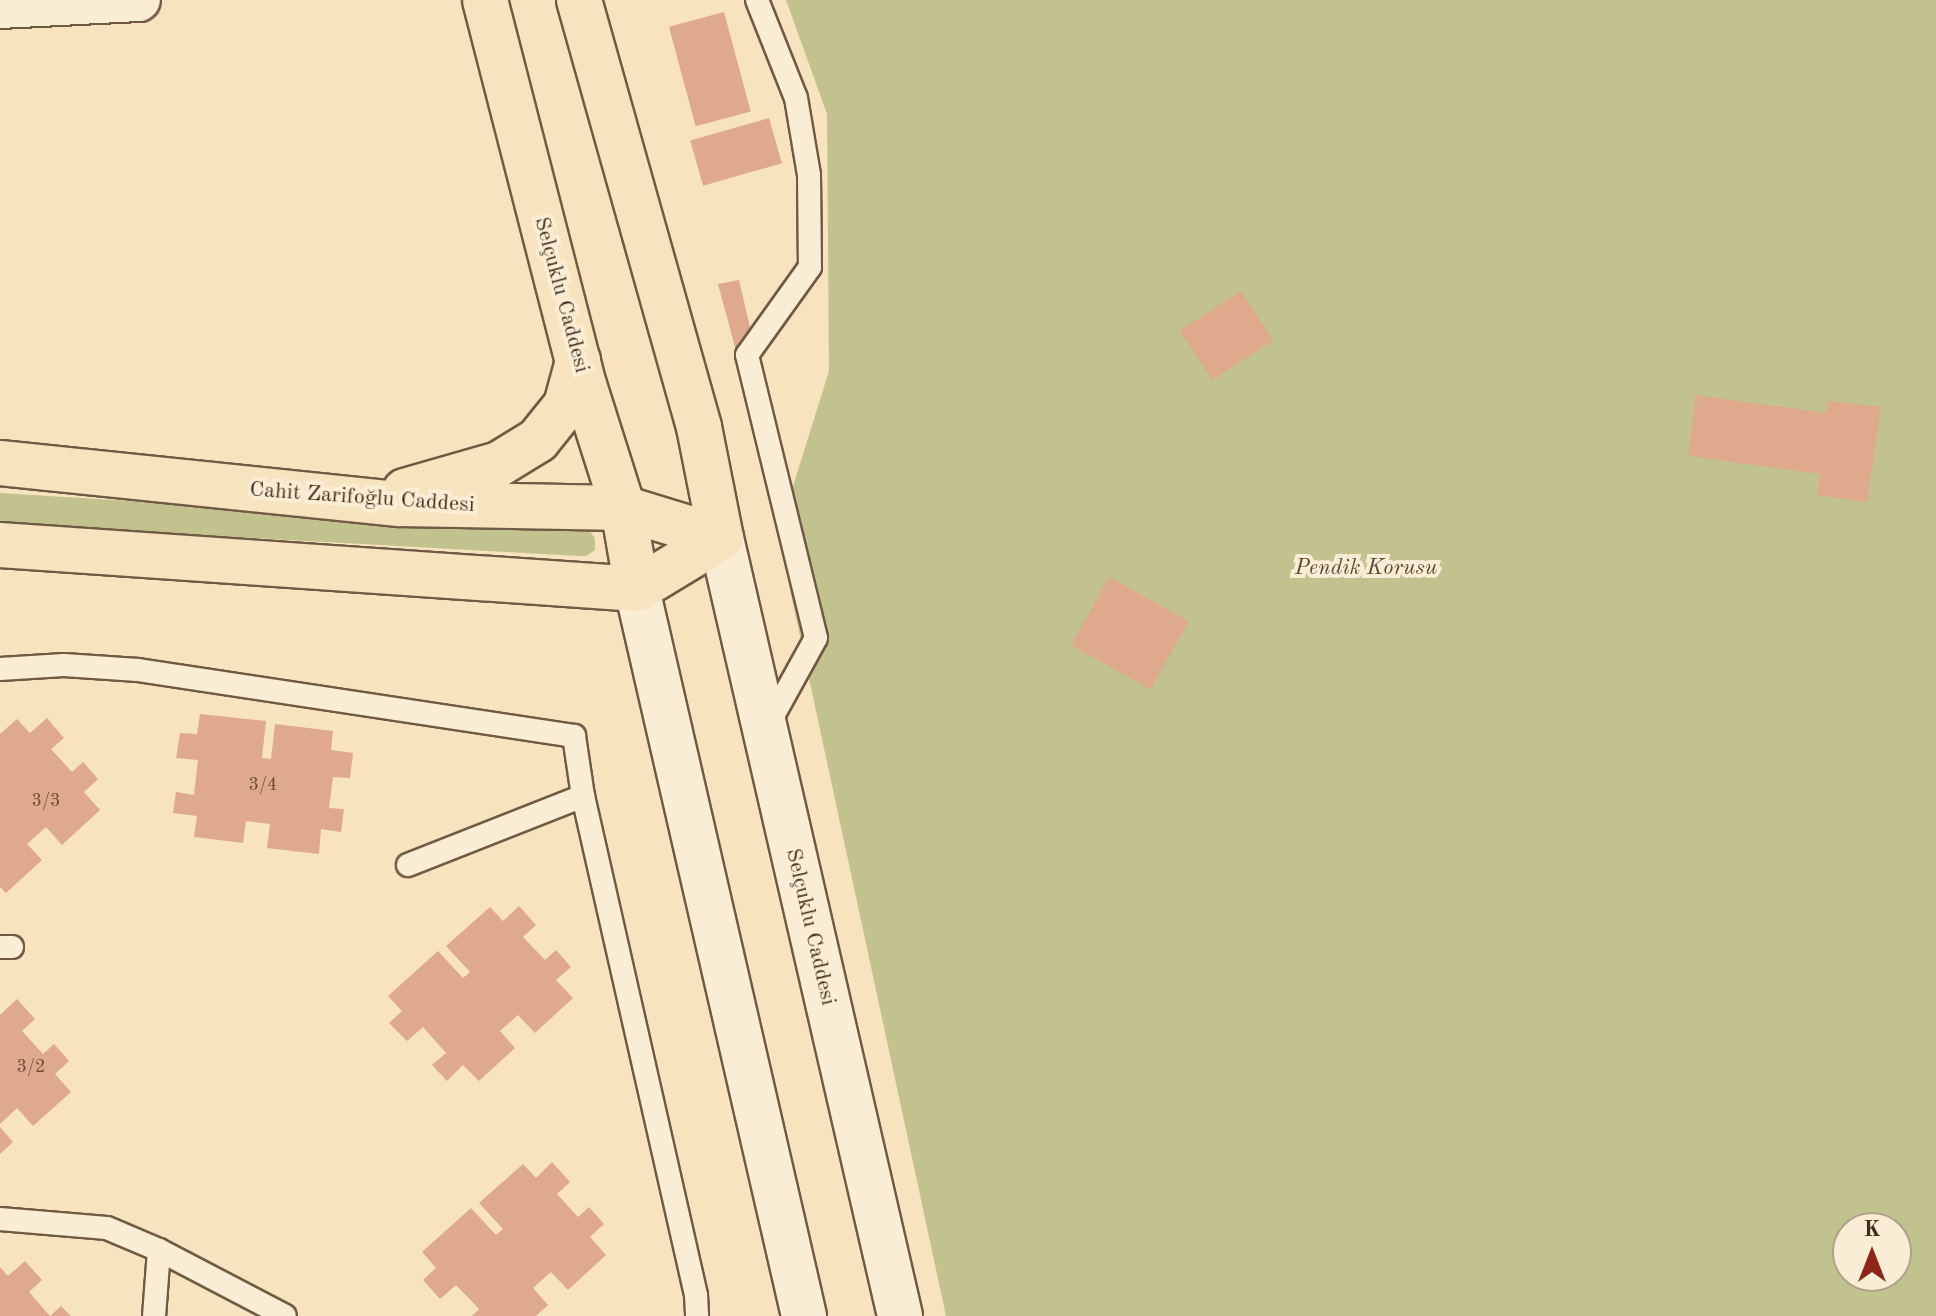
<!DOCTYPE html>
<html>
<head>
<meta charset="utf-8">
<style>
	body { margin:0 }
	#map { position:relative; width:1936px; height:1316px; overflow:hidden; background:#f7e3be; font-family:"Old Standard TT",serif }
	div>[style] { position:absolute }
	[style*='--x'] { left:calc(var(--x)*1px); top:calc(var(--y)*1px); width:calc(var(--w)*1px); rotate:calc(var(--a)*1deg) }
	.green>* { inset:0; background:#c2c28e }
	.building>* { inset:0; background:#dfa98d; transform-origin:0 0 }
	.roads { filter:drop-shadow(2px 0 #715a44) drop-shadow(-2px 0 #715a44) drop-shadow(0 2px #715a44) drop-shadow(0 -2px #715a44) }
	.service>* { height:22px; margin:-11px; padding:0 11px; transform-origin:11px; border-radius:11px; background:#faedd5 }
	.minor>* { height:42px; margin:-21px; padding:0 21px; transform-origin:21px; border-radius:21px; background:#faedd5 }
	.secondary>* { height:44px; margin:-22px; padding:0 22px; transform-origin:22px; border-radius:22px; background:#faedd5 }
	.primary>* { height:44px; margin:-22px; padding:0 22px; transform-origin:22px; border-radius:22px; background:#f7e3be }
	span { translate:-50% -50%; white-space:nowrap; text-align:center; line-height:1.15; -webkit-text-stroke:8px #faedd5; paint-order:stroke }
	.number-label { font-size:18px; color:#6b4b38 }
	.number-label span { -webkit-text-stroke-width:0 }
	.street-label { font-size:22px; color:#442c1c }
	.park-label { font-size:22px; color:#5d4a33; font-style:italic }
	.north { position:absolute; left:1832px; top:1212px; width:80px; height:80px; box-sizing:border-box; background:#faedd5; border:2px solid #b1a08b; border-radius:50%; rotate:0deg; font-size:22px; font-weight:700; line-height:32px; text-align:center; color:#442c1c }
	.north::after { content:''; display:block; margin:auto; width:28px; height:36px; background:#8f2418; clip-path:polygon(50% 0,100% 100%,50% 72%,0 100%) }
</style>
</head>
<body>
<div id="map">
	<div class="green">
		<i style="clip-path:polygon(evenodd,786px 0,1936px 0,1936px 1316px,946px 1316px,778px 534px,829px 371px,827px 114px,786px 0,1848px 1228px,1896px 1228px,1896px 1276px,1848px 1276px,1848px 1228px)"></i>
		<i style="clip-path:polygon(0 493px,588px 529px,595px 538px,595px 550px,586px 556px,579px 556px,0 524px)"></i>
	</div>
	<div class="building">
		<i style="left:724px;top:12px;width:103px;height:57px;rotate:75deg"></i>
		<i style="left:769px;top:118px;width:47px;height:82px;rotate:74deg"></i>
		<i style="clip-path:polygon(739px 280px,760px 370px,742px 373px,718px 284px)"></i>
		<i style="left:1241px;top:291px;width:59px;height:73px;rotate:57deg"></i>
		<i style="clip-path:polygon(1696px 395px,1826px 413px,1828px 401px,1881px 407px,1867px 502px,1817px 495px,1820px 474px,1688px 456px)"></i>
		<i style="left:1109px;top:577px;width:91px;height:78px;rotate:29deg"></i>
		<i style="clip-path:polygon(200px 714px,266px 721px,262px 758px,271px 759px,275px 724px,333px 731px,331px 750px,353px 753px,350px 778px,333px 777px,329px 808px,344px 809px,341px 832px,321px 829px,319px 854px,267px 848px,270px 824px,246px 821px,243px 843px,194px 837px,197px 816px,173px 813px,176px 792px,194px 795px,198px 760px,176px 758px,180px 733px,197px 734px)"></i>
		<i style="clip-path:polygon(47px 718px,64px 738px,51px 749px,72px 772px,83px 762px,98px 779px,84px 792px,100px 810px,62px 845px,46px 827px,27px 844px,42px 860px,6px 893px,0 887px,0 734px,17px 719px,30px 733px)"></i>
		<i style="clip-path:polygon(519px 906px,536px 925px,523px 937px,545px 960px,556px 950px,571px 967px,556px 980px,573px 998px,535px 1033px,518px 1015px,500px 1031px,515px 1048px,479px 1081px,463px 1065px,447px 1081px,432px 1065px,446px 1053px,423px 1027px,407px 1041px,389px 1023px,402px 1011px,388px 996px,438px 951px,463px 978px,470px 972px,446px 946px,490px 907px,503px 921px)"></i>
		<i style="clip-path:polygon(17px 999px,35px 1019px,22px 1031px,43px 1054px,54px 1044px,69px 1061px,55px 1074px,71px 1092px,33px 1126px,17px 1108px,0 1124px,0 1015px)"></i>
		<i style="clip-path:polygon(0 1127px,13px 1142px,0 1154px)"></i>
		<i style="clip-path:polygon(552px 1162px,570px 1182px,557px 1194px,578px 1217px,589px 1207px,604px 1224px,590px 1237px,606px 1255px,568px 1290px,551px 1272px,533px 1288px,548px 1305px,536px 1316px,472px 1316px,479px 1309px,456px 1285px,440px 1299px,423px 1280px,436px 1268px,422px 1252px,471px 1208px,496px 1235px,503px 1229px,479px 1203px,523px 1164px,536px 1178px)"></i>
		<i style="clip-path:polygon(25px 1261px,42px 1280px,29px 1292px,50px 1316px,61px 1306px,71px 1316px,0 1316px,0 1267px,8px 1276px)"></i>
	</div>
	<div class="roads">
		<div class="service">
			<i style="--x:757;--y:0;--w:105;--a:68.3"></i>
			<i style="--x:796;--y:98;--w:78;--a:80.4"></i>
			<i style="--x:809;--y:175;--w:92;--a:89.4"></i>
			<i style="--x:810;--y:267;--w:108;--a:125.6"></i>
			<i style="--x:747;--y:355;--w:291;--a:76.3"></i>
			<i style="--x:816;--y:638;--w:99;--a:118.9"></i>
			<i style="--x:0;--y:669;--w:64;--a:-3.6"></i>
			<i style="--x:64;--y:665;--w:74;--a:3.9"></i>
			<i style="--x:138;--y:670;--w:441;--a:8.6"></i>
			<i style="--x:574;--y:736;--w:61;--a:81.5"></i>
			<i style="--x:583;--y:796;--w:512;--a:77.24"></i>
			<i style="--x:696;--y:1295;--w:21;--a:87"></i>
			<i style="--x:408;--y:865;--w:188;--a:-21.5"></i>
			<i style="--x:0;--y:947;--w:12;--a:0"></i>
			<i style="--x:0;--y:1219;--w:107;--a:4.8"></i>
			<i style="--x:107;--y:1228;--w:56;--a:22.9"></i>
			<i style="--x:159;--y:1250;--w:66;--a:94.3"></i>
			<i style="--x:159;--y:1250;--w:142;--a:27.6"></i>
		</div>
		<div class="minor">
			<i style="--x:0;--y:7;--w:139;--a:-2.9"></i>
		</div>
		<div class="secondary">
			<i style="--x:721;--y:538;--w:798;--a:77.04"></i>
			<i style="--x:637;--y:589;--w:746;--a:77.06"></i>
		</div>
		<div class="primary">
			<i style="--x:485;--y:0;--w:398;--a:75.6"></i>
			<i style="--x:584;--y:385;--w:129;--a:72.4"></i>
			<i style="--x:623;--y:508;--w:82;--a:80.2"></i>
			<i style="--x:579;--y:0;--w:444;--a:74.3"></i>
			<i style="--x:699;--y:427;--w:113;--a:78.8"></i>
			<i style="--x:0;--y:463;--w:401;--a:5.9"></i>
			<i style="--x:399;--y:504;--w:224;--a:1"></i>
			<i style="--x:623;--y:508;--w:102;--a:17"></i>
			<i style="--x:405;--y:491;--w:98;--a:-16"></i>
			<i style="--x:499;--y:464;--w:46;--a:-31.6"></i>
			<i style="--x:538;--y:440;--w:45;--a:-51.3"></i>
			<i style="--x:566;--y:405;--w:46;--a:-74.7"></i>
			<i style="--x:0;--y:545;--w:639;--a:3.95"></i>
			<i style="--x:637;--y:589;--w:98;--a:-31.3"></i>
		</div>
	</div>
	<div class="number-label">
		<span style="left:263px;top:785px">3/4</span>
		<span style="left:46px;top:801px">3/3</span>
		<span style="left:31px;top:1067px">3/2</span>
	</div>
	<div class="street-label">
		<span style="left:561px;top:295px;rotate:75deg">Selçuklu Caddesi</span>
		<span style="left:362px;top:498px;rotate:4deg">Cahit Zarifoğlu Caddesi</span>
		<span style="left:810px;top:927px;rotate:77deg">Selçuklu Caddesi</span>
	</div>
	<div class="park-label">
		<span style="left:1366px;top:569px">Pendik Korusu</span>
	</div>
	<div class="north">K</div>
</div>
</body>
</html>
